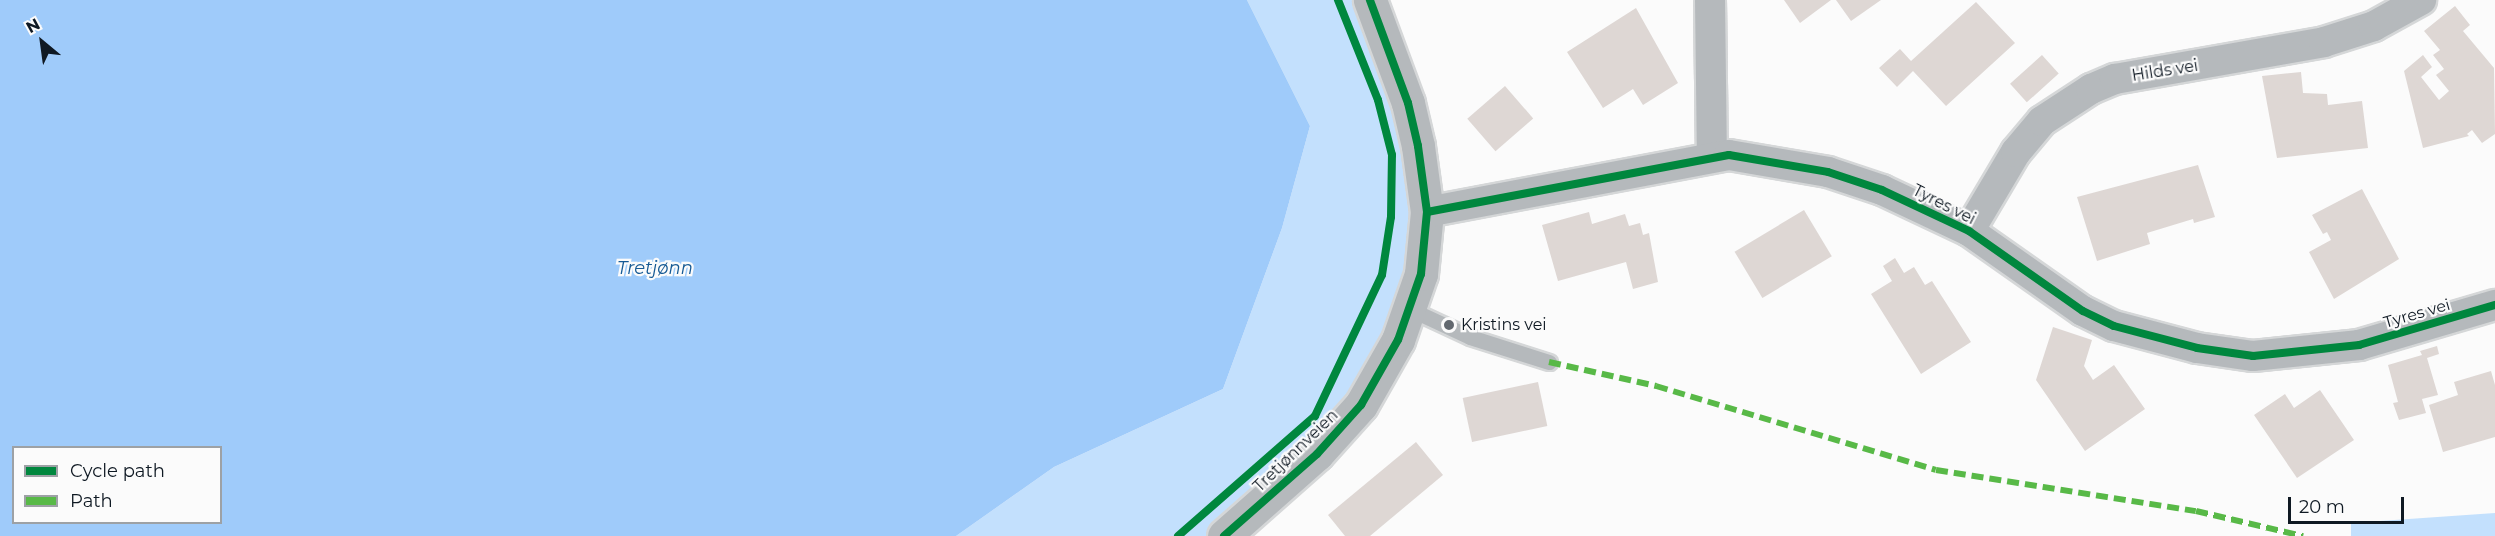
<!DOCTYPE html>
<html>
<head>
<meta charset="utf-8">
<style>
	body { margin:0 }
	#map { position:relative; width:2495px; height:536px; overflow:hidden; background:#fbfbfb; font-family:Montserrat,sans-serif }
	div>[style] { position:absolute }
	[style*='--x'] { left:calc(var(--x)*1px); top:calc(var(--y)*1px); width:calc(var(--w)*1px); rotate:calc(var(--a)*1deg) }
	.forest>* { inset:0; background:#c3e0fd }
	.water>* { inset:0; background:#9fcbfa }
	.building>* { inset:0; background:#ded7d4; transform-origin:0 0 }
	.roads { filter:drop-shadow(2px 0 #d5d7d8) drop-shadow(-2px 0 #d5d7d8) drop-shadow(0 2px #d5d7d8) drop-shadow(0 -2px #d5d7d8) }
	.service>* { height:15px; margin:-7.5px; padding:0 7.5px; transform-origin:7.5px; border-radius:7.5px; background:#b5b9bc }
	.minor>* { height:30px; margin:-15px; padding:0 15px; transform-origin:15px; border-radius:15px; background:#b5b9bc }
	.tertiary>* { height:33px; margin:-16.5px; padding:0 16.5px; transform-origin:16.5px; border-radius:16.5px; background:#b5b9bc }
	.quiet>* { height:6px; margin-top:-3px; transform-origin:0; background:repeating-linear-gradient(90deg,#58b947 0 12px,transparent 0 18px) }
	.cycleway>* { height:8px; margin:-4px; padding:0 4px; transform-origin:4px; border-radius:4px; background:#00873e }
	.dots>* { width:16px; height:16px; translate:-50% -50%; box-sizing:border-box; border:3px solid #fbfbfb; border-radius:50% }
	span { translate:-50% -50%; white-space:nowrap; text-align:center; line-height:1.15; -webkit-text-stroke:4.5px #fbfbfb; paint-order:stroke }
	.street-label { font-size:16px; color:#0f1923 }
	.poi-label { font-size:16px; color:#0f1923 }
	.left { translate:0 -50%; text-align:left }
	.water-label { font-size:18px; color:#155994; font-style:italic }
	.legend { position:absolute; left:12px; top:446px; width:210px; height:78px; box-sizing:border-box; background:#fbfbfb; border:2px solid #9da1a5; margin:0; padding:8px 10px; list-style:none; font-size:18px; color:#0f1923 }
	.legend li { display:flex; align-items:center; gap:12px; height:30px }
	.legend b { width:30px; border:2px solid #9da1a5 }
	.north { position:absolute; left:12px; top:12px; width:60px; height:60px; -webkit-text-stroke:4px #fbfbfb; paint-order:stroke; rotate:331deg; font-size:16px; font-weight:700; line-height:24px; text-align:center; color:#0f1923 }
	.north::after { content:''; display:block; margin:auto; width:21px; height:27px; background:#0f1923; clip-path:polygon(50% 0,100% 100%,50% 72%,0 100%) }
	.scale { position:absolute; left:2288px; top:497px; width:116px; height:27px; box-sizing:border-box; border:3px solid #0f1923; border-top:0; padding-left:8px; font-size:18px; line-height:21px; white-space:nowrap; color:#0f1923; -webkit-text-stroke:4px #fbfbfb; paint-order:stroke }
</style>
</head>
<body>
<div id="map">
	<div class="forest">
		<i style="clip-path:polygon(1247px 0,1359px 0,1427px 178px,1418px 337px,1259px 501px,1218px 536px,956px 536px,1054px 467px,1223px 389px,1282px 228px,1310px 126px)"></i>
		<i style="clip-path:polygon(2495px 513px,2495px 536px,2351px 536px,2351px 523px)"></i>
	</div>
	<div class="water">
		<i style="clip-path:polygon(evenodd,0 0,1247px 0,1310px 126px,1282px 228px,1223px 389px,1054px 467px,956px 536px,0 536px,0 0,14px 448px,220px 448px,220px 522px,14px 522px,14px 448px)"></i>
	</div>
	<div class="building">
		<i style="clip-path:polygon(1784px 0,1831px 0,1800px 23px)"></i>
		<i style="clip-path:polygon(1836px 0,1881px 0,1851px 21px)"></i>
		<i style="clip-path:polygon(1976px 2px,2015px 43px,1946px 106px,1913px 71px,1897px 87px,1879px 68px,1900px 49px,1911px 61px)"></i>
		<i style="clip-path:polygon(2455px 6px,2470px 25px,2463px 31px,2494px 68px,2495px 134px,2482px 143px,2472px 130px,2467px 134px,2469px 136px,2423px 148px,2404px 71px,2423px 55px,2432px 67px,2421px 77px,2439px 100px,2449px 91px,2436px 75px,2444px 69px,2433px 55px,2440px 50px,2424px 31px)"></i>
		<i style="clip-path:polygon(1636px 8px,1678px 83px,1643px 105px,1633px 89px,1603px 108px,1567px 52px)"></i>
		<i style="left:2042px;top:55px;width:25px;height:43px;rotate:48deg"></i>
		<i style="clip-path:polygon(2301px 72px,2303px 93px,2327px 94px,2328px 105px,2362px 101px,2368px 148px,2277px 158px,2262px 76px)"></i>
		<i style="left:1505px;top:86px;width:43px;height:50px;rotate:49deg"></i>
		<i style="clip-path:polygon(2198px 165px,2215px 217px,2194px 223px,2193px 219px,2147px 233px,2150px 244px,2097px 261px,2077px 197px)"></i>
		<i style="clip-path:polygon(2362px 189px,2399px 259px,2334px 299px,2309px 252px,2331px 240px,2327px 232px,2323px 234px,2312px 215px)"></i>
		<i style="left:1804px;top:210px;width:54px;height:81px;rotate:59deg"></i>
		<i style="clip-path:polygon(1589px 212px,1592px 224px,1625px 214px,1629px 226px,1640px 223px,1643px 235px,1649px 233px,1658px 282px,1633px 289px,1626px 262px,1558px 281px,1542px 225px)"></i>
		<i style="clip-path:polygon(1895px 258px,1904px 273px,1914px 267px,1925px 285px,1932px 281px,1971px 342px,1921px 374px,1871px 294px,1892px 281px,1883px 266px)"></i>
		<i style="clip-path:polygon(2053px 327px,2092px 340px,2084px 366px,2093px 380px,2114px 365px,2145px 409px,2085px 451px,2036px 380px)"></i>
		<i style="clip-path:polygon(2437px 346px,2439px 354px,2427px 358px,2438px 395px,2422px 399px,2426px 413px,2399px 420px,2393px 403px,2398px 402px,2388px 365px,2422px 355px,2420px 351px)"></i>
		<i style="clip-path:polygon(2491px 371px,2495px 385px,2495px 437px,2443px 452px,2429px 405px,2458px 395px,2454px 382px)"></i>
		<i style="left:1538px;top:382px;width:45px;height:77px;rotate:78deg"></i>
		<i style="clip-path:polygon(2320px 390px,2354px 440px,2297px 478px,2254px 415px,2285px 394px,2294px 408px)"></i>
		<i style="clip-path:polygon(1416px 442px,1443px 475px,1370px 536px,1345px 536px,1328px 515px)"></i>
	</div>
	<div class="roads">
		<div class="service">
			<i style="--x:1412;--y:310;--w:64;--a:25"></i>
			<i style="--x:1470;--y:337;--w:83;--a:17.6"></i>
		</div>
		<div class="minor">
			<i style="--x:1710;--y:0;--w:156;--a:89.3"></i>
			<i style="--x:1427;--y:212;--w:307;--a:-10.7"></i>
			<i style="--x:1729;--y:155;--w:100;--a:9.7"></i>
			<i style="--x:1828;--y:172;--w:57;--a:18.4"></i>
			<i style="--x:1882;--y:190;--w:96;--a:25.2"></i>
			<i style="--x:1969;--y:231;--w:139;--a:35.1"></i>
			<i style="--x:2083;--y:311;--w:34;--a:26"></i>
			<i style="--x:2114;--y:326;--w:86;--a:14.8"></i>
			<i style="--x:2197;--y:348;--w:57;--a:8.1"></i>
			<i style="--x:2253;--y:356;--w:107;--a:-5.9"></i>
			<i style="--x:2359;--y:345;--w:142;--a:-16.4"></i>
			<i style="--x:1969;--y:231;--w:92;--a:-59.3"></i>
			<i style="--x:2016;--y:152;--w:40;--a:-50"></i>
			<i style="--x:2042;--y:121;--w:59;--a:-33.1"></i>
			<i style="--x:2091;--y:89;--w:26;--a:-23"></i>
			<i style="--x:2115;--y:79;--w:212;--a:-10"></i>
			<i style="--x:2324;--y:42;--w:52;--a:-17.7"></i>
			<i style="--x:2374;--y:26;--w:54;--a:-29"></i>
		</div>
		<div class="tertiary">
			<i style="--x:1224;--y:536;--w:124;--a:-41.4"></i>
			<i style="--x:1317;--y:454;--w:66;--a:-48.1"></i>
			<i style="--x:1361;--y:405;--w:75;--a:-60.4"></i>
			<i style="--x:1398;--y:340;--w:70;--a:-70.8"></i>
			<i style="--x:1421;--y:274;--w:62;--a:-84.5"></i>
			<i style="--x:1427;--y:212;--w:67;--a:-97.8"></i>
			<i style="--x:1418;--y:146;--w:44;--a:-103.1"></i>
			<i style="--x:1408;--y:103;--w:110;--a:-110.3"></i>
		</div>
	</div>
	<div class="quiet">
		<i style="--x:1549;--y:362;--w:110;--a:12.6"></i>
		<i style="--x:1656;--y:386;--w:292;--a:16.7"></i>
		<i style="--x:1936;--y:470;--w:263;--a:9"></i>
		<i style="--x:2196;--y:511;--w:110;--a:13.2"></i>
	</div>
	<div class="cycleway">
		<i style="--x:1427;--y:212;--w:307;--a:-10.7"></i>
		<i style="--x:1729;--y:155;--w:100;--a:9.7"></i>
		<i style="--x:1828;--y:172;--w:57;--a:18.4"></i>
		<i style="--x:1882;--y:190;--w:96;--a:25.2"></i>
		<i style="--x:1969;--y:231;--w:139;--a:35.1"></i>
		<i style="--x:2083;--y:311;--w:34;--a:26"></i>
		<i style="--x:2114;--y:326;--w:86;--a:14.8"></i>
		<i style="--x:2197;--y:348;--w:57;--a:8.1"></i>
		<i style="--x:2253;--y:356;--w:107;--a:-5.9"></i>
		<i style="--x:2359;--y:345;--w:142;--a:-16.4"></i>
		<i style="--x:1178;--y:536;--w:182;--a:-41.2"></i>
		<i style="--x:1315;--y:416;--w:156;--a:-64.6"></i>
		<i style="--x:1382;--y:275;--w:59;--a:-81.2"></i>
		<i style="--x:1391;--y:217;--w:62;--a:-89.1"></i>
		<i style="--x:1392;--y:155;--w:57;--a:-104.3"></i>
		<i style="--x:1378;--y:100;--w:108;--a:-111.8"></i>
		<i style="--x:1224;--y:536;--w:124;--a:-41.4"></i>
		<i style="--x:1317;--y:454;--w:66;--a:-48.1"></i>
		<i style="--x:1361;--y:405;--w:75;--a:-60.4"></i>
		<i style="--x:1398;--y:340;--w:70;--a:-70.8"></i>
		<i style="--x:1421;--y:274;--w:62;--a:-84.5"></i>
		<i style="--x:1427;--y:212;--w:67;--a:-97.8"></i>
		<i style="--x:1418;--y:146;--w:44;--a:-103.1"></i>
		<i style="--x:1408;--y:103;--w:110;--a:-110.3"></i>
	</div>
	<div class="dots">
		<i style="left:1449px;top:325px;background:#62686f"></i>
	</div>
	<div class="street-label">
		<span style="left:2165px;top:71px;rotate:-9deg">Hilds vei</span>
		<span style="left:1944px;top:205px;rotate:27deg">Tyres vei</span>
		<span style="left:2417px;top:314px;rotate:-16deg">Tyres vei</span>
		<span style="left:1296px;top:451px;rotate:-44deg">Tretjønnveien</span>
	</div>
	<div class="poi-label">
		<span class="left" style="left:1461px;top:325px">Kristins vei</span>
	</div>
	<div class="water-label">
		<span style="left:655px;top:268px">Tretjønn</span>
	</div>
	<ul class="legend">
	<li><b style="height:8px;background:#00873e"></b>Cycle path</li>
	<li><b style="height:8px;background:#58b947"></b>Path</li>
	</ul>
	<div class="north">N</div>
	<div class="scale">20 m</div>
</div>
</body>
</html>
